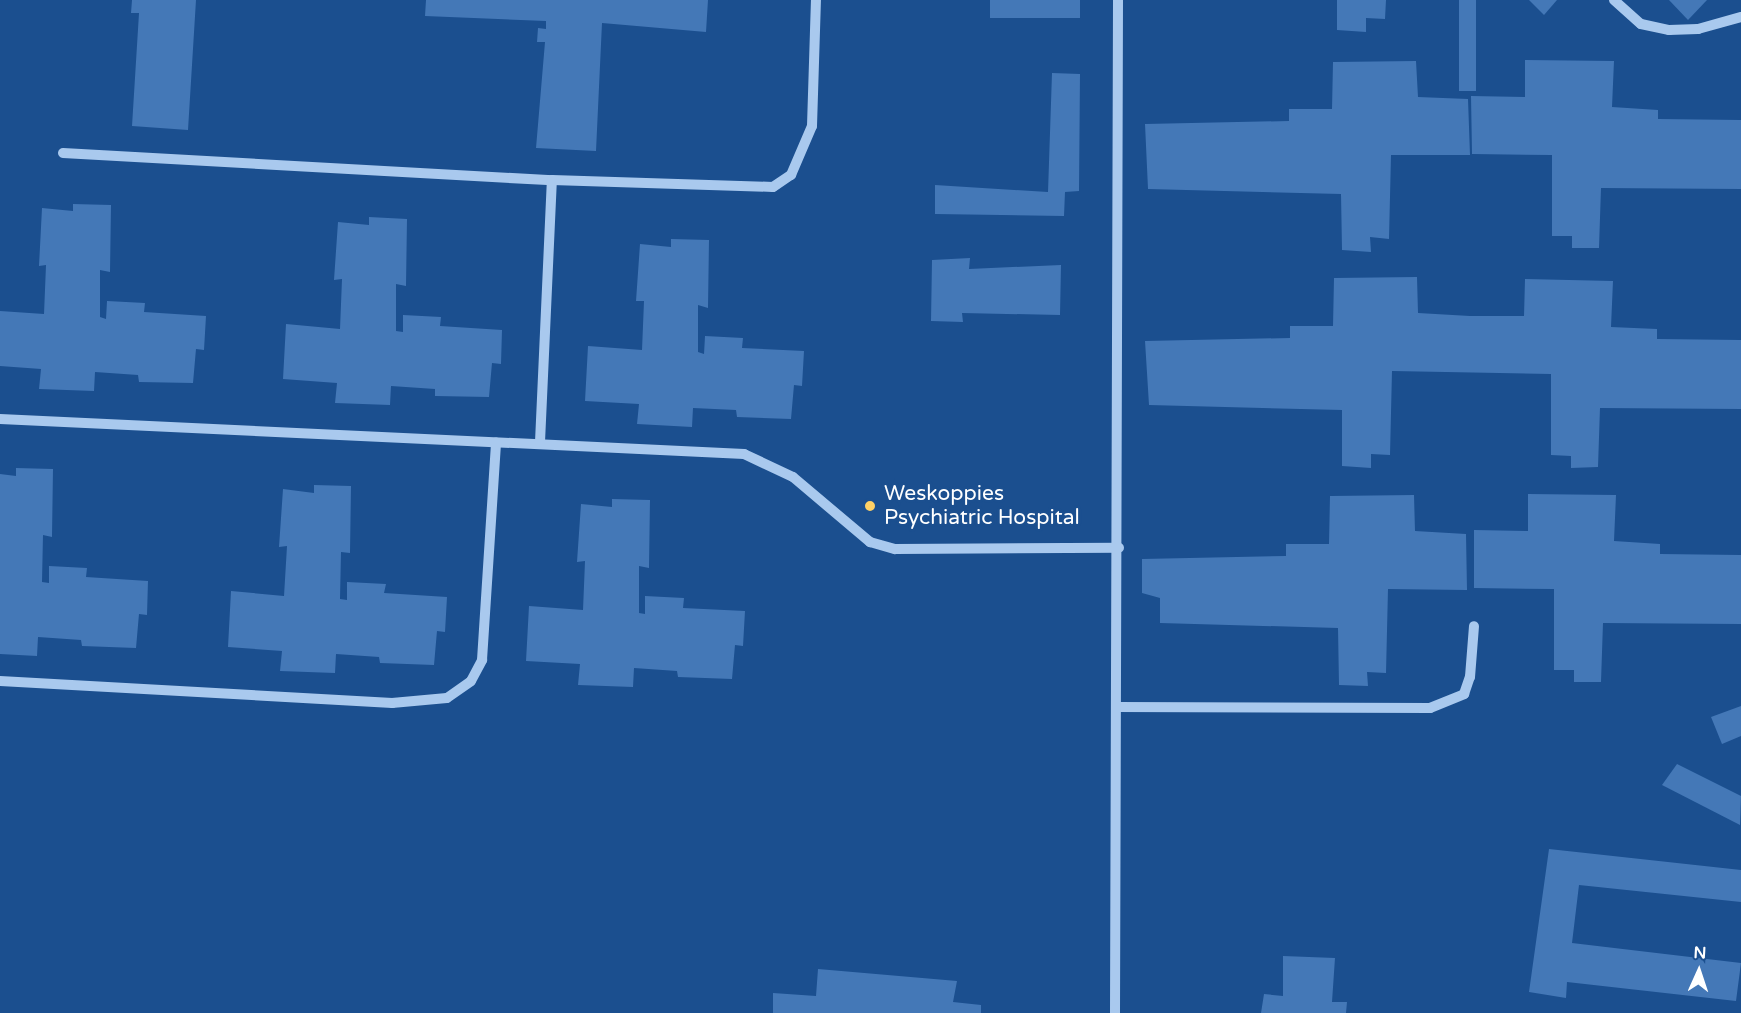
<!DOCTYPE html>
<html>
<head>
<meta charset="utf-8">
<style>
	body { margin:0 }
	#map { position:relative; width:1741px; height:1013px; overflow:hidden; background:#1b4f8f; font-family:"Varela Round",sans-serif }
	div>[style] { position:absolute }
	[style*='--x'] { left:calc(var(--x)*1px); top:calc(var(--y)*1px); width:calc(var(--w)*1px); rotate:calc(var(--a)*1deg) }
	.building>* { inset:0; background:#4478b7; transform-origin:0 0 }
	.minor>* { height:10px; margin:-5px; padding:0 5px; transform-origin:5px; border-radius:5px; background:#a9c9ee }
	.dots>* { width:16px; height:16px; translate:-50% -50%; box-sizing:border-box; border:3px solid #1b4f8f; border-radius:50% }
	span { translate:-50% -50%; white-space:nowrap; text-align:center; line-height:1.15; -webkit-text-stroke:6px #1b4f8f; paint-order:stroke }
	.poi-label { font-size:21px; color:#fff }
	.left { translate:0 -50%; text-align:left }
	.north { position:absolute; left:1669px; top:941px; width:60px; height:60px; -webkit-text-stroke:4px #1b4f8f; paint-order:stroke; rotate:3deg; font-size:16px; font-weight:700; line-height:24px; text-align:center; color:#fff }
	.north::after { content:''; display:block; margin:auto; width:21px; height:27px; background:#fff; clip-path:polygon(50% 0,100% 100%,50% 72%,0 100%) }
</style>
</head>
<body>
<div id="map">
	<div class="building">
		<i style="clip-path:polygon(132px 0,196px 0,188px 130px,132px 126px,139px 13px,131px 13px)"></i>
		<i style="clip-path:polygon(426px 0,708px 0,706px 32px,602px 23px,596px 151px,536px 148px,545px 42px,537px 42px,538px 28px,546px 29px,546px 21px,425px 16px)"></i>
		<i style="left:990px;top:0;width:90px;height:18px"></i>
		<i style="clip-path:polygon(1337px 0,1386px 0,1385px 19px,1366px 18px,1366px 32px,1337px 30px)"></i>
		<i style="left:1459px;top:0;width:17px;height:91px"></i>
		<i style="clip-path:polygon(1529px 0,1557px 0,1544px 15px)"></i>
		<i style="clip-path:polygon(1669px 0,1707px 0,1688px 20px)"></i>
		<i style="clip-path:polygon(1525px 60px,1614px 61px,1612px 107px,1658px 110px,1658px 119px,1741px 120px,1741px 189px,1601px 188px,1599px 248px,1572px 248px,1572px 236px,1552px 236px,1552px 155px,1472px 154px,1471px 96px,1525px 97px)"></i>
		<i style="clip-path:polygon(1416px 61px,1418px 97px,1468px 99px,1470px 155px,1391px 155px,1389px 239px,1370px 237px,1371px 252px,1342px 250px,1341px 194px,1148px 189px,1145px 124px,1289px 121px,1289px 109px,1332px 109px,1333px 62px)"></i>
		<i style="clip-path:polygon(1052px 73px,1080px 74px,1079px 191px,1065px 192px,1064px 216px,935px 214px,935px 185px,1048px 192px)"></i>
		<i style="clip-path:polygon(73px 204px,111px 205px,110px 272px,100px 270px,100px 317px,106px 319px,107px 301px,145px 303px,144px 312px,206px 316px,204px 350px,196px 349px,193px 383px,139px 382px,138px 375px,95px 372px,94px 391px,39px 389px,41px 369px,0 366px,0 311px,44px 314px,46px 265px,39px 266px,42px 208px,73px 211px)"></i>
		<i style="clip-path:polygon(369px 217px,407px 219px,406px 286px,396px 284px,396px 331px,403px 332px,403px 315px,441px 317px,440px 326px,502px 330px,501px 364px,492px 363px,489px 397px,435px 396px,435px 389px,391px 386px,390px 405px,335px 403px,337px 383px,283px 379px,286px 324px,340px 329px,342px 279px,334px 280px,338px 222px,369px 225px)"></i>
		<i style="clip-path:polygon(671px 239px,709px 240px,708px 308px,698px 305px,698px 352px,704px 354px,705px 336px,743px 338px,742px 348px,804px 351px,802px 386px,794px 385px,791px 419px,737px 417px,736px 410px,693px 408px,692px 427px,637px 424px,639px 404px,585px 401px,588px 346px,642px 350px,644px 301px,636px 301px,640px 244px,671px 247px)"></i>
		<i style="clip-path:polygon(970px 258px,969px 269px,1061px 265px,1060px 315px,962px 313px,963px 322px,931px 321px,932px 260px)"></i>
		<i style="clip-path:polygon(1417px 277px,1418px 313px,1470px 316px,1524px 316px,1525px 279px,1613px 281px,1611px 327px,1657px 329px,1657px 339px,1741px 340px,1741px 409px,1600px 408px,1598px 467px,1571px 468px,1571px 456px,1551px 455px,1551px 374px,1392px 371px,1390px 455px,1371px 454px,1371px 468px,1342px 466px,1342px 410px,1149px 405px,1145px 341px,1290px 338px,1290px 326px,1333px 326px,1334px 278px)"></i>
		<i style="clip-path:polygon(16px 468px,53px 469px,52px 537px,43px 535px,42px 582px,49px 583px,49px 566px,87px 568px,86px 577px,148px 581px,147px 615px,139px 614px,136px 648px,82px 646px,81px 640px,38px 637px,37px 656px,0 654px,0 474px,16px 476px)"></i>
		<i style="clip-path:polygon(314px 485px,351px 486px,350px 553px,341px 552px,340px 599px,347px 600px,347px 582px,386px 584px,384px 593px,447px 597px,445px 632px,437px 631px,434px 665px,380px 663px,379px 657px,336px 654px,335px 673px,280px 671px,282px 651px,228px 647px,231px 591px,284px 596px,287px 546px,279px 547px,283px 489px,314px 493px)"></i>
		<i style="clip-path:polygon(1528px 494px,1616px 495px,1614px 541px,1660px 544px,1660px 554px,1741px 555px,1741px 624px,1603px 623px,1601px 682px,1574px 682px,1574px 670px,1554px 670px,1554px 589px,1474px 588px,1474px 530px,1528px 531px)"></i>
		<i style="clip-path:polygon(1414px 495px,1415px 531px,1466px 534px,1467px 590px,1388px 589px,1386px 673px,1367px 672px,1368px 686px,1339px 685px,1338px 628px,1160px 623px,1160px 598px,1142px 593px,1142px 559px,1286px 556px,1286px 544px,1329px 544px,1330px 496px)"></i>
		<i style="clip-path:polygon(612px 499px,650px 500px,649px 568px,639px 566px,639px 613px,645px 614px,645px 596px,684px 598px,683px 608px,745px 611px,743px 646px,735px 645px,732px 679px,678px 677px,677px 671px,634px 668px,633px 687px,578px 685px,580px 664px,526px 661px,529px 606px,583px 610px,585px 561px,577px 562px,581px 504px,612px 507px)"></i>
		<i style="clip-path:polygon(1741px 706px,1741px 736px,1722px 744px,1711px 717px)"></i>
		<i style="clip-path:polygon(1677px 764px,1741px 796px,1740px 825px,1662px 785px)"></i>
		<i style="clip-path:polygon(1549px 849px,1741px 870px,1741px 902px,1579px 885px,1572px 943px,1741px 963px,1736px 1001px,1567px 982px,1566px 998px,1529px 992px)"></i>
		<i style="clip-path:polygon(1283px 956px,1335px 958px,1332px 1002px,1347px 1002px,1346px 1013px,1261px 1013px,1264px 994px,1283px 996px)"></i>
		<i style="clip-path:polygon(818px 969px,957px 981px,953px 1002px,981px 1005px,981px 1013px,773px 1013px,773px 993px,816px 996px)"></i>
	</div>
	<div class="minor">
		<i style="--x:1614;--y:0;--w:36;--a:42"></i>
		<i style="--x:1641;--y:24;--w:29;--a:12"></i>
		<i style="--x:1669;--y:30;--w:29;--a:-2"></i>
		<i style="--x:1698;--y:29;--w:45;--a:-15.6"></i>
		<i style="--x:63;--y:153;--w:490;--a:3.2"></i>
		<i style="--x:552;--y:180;--w:221;--a:1.8"></i>
		<i style="--x:773;--y:187;--w:22;--a:-34"></i>
		<i style="--x:791;--y:175;--w:53;--a:-66.8"></i>
		<i style="--x:812;--y:126;--w:126;--a:-88.2"></i>
		<i style="--x:0;--y:419;--w:745;--a:2.69"></i>
		<i style="--x:744;--y:454;--w:54;--a:25.1"></i>
		<i style="--x:793;--y:477;--w:101;--a:40.2"></i>
		<i style="--x:870;--y:542;--w:26;--a:16"></i>
		<i style="--x:895;--y:549;--w:224;--a:-0.3"></i>
		<i style="--x:540;--y:442;--w:262;--a:-87.4"></i>
		<i style="--x:0;--y:681;--w:393;--a:3.2"></i>
		<i style="--x:392;--y:703;--w:55;--a:-5.2"></i>
		<i style="--x:447;--y:698;--w:29;--a:-35"></i>
		<i style="--x:471;--y:681;--w:24;--a:-62"></i>
		<i style="--x:482;--y:660;--w:218;--a:-86.3"></i>
		<i style="--x:1116;--y:707;--w:314;--a:0.2"></i>
		<i style="--x:1430;--y:708;--w:37;--a:-22"></i>
		<i style="--x:1464;--y:694;--w:18;--a:-71"></i>
		<i style="--x:1470;--y:677;--w:51;--a:-85.5"></i>
		<i style="--x:1115;--y:1013;--w:1013;--a:-89.83"></i>
	</div>
	<div class="dots">
		<i style="left:870px;top:506px;background:#ffd166"></i>
	</div>
	<div class="poi-label">
		<span class="left" style="left:884px;top:506px">Weskoppies<br>Psychiatric Hospital</span>
	</div>
	<div class="north">N</div>
</div>
</body>
</html>
